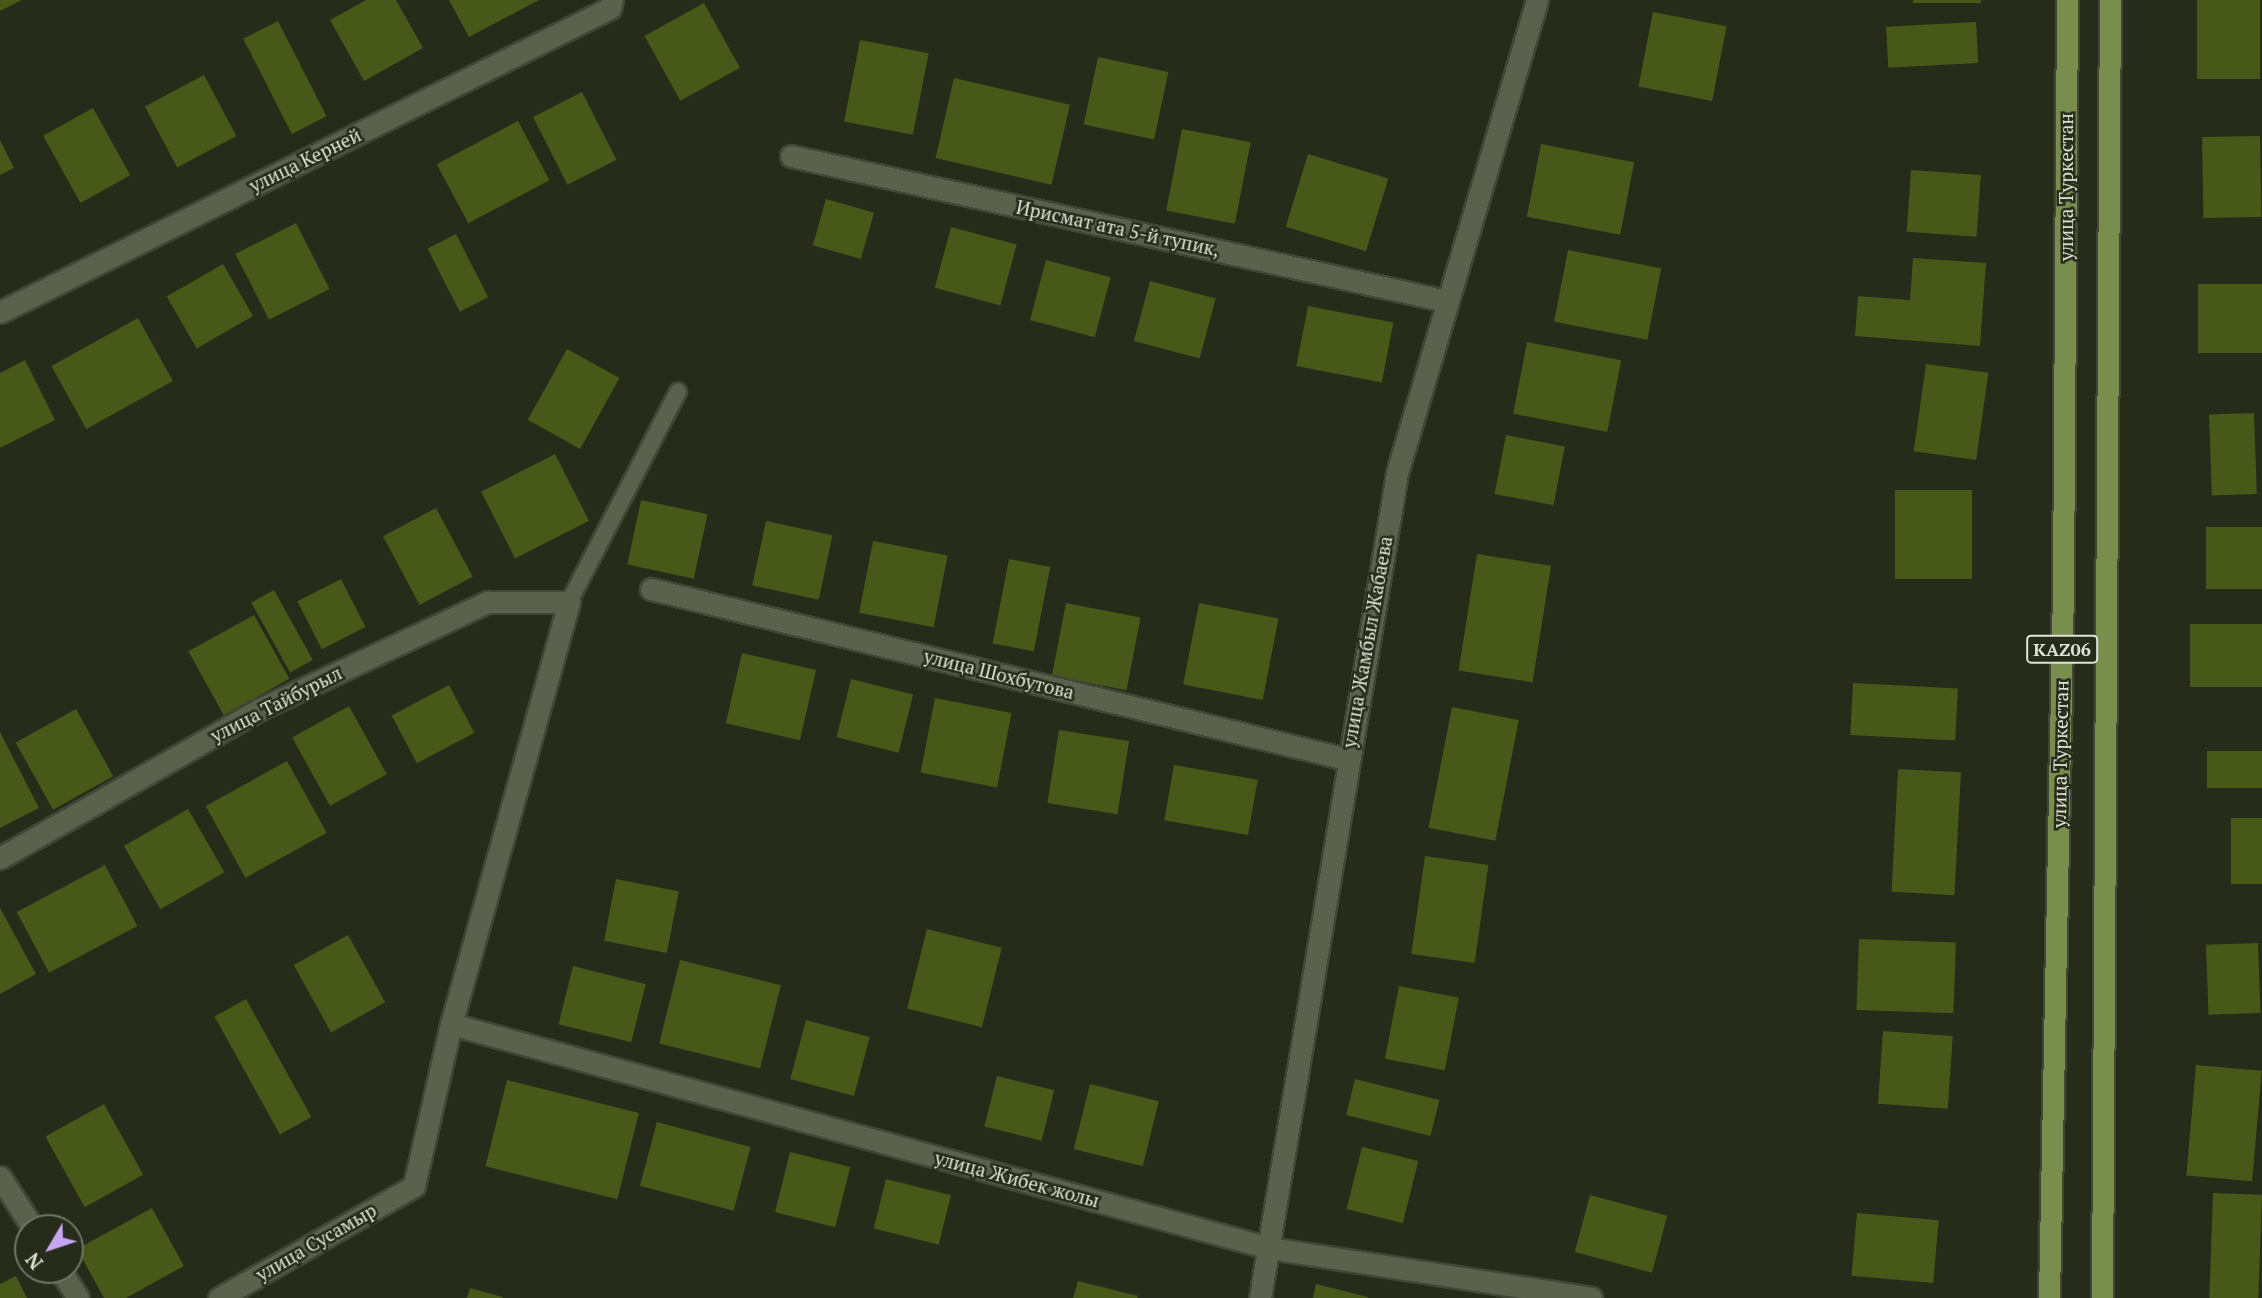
<!DOCTYPE html>
<html>
<head>
<meta charset="utf-8">
<style>
	body { margin:0 }
	#map { position:relative; width:2262px; height:1298px; overflow:hidden; background:#262b1a; font-family:"PT Serif",serif }
	div>[style] { position:absolute }
	[style*='--x'] { left:calc(var(--x)*1px); top:calc(var(--y)*1px); width:calc(var(--w)*1px); rotate:calc(var(--a)*1deg) }
	.building>* { inset:0; background:#475818; transform-origin:0 0 }
	.roads { filter:drop-shadow(2px 0 #414637) drop-shadow(-2px 0 #414637) drop-shadow(0 2px #414637) drop-shadow(0 -2px #414637) }
	.service>* { height:16px; margin:-8px; padding:0 8px; transform-origin:8px; border-radius:8px; background:#5a614d }
	.minor>* { height:21px; margin:-10.5px; padding:0 10.5px; transform-origin:10.5px; border-radius:10.5px; background:#5a614d }
	.trunk>* { height:21px; margin:-10.5px; padding:0 10.5px; transform-origin:10.5px; border-radius:10.5px; background:#798d4c }
	span { translate:-50% -50%; white-space:nowrap; text-align:center; line-height:1.15; -webkit-text-stroke:5px #262b1a; paint-order:stroke }
	.shield-label span { padding:2px 5px; background:#262b1a; border:2px solid; border-radius:5px; -webkit-text-stroke-width:0 }
	.shield-label { font-size:18px; color:#dfe4d8; font-weight:700 }
	.street-label { font-size:19px; color:#dfe4d8 }
	.north { position:absolute; left:14px; top:1214px; width:70px; height:70px; box-sizing:border-box; background:#262b1a; border:2px solid #707566; border-radius:50%; rotate:231deg; font-size:19px; font-weight:700; line-height:28px; text-align:center; color:#dfe4d8 }
	.north::after { content:''; display:block; margin:auto; width:24px; height:32px; background:#c5a6f0; clip-path:polygon(50% 0,100% 100%,50% 72%,0 100%) }
</style>
</head>
<body>
<div id="map">
	<div class="building">
		<i style="clip-path:polygon(0 0,22px 0,0 11px)"></i>
		<i style="clip-path:polygon(366px 0,396px 0,423px 48px,364px 81px,330px 20px)"></i>
		<i style="clip-path:polygon(449px 0,539px 0,469px 37px)"></i>
		<i style="left:1913px;top:0;width:68px;height:3px"></i>
		<i style="left:2197px;top:0;width:63px;height:79px"></i>
		<i style="left:704px;top:3px;width:74px;height:68px;rotate:61deg"></i>
		<i style="left:1653px;top:12px;width:75px;height:76px;rotate:11deg"></i>
		<i style="left:278px;top:21px;width:107px;height:39px;rotate:63deg"></i>
		<i style="left:1976px;top:22px;width:41px;height:90px;rotate:87deg"></i>
		<i style="left:860px;top:40px;width:70px;height:83px;rotate:11deg"></i>
		<i style="left:1098px;top:57px;width:72px;height:69px;rotate:12deg"></i>
		<i style="left:204px;top:75px;width:69px;height:67px;rotate:62deg"></i>
		<i style="left:954px;top:78px;width:119px;height:82px;rotate:13deg"></i>
		<i style="left:582px;top:92px;width:76px;height:55px;rotate:63deg"></i>
		<i style="left:93px;top:108px;width:77px;height:57px;rotate:61deg"></i>
		<i style="left:518px;top:121px;width:67px;height:92px;rotate:62deg"></i>
		<i style="left:1182px;top:129px;width:70px;height:83px;rotate:11deg"></i>
		<i style="left:2260px;top:136px;width:81px;height:58px;rotate:89deg"></i>
		<i style="clip-path:polygon(0 140px,14px 168px,0 175px)"></i>
		<i style="left:1541px;top:144px;width:95px;height:74px;rotate:11deg"></i>
		<i style="left:1308px;top:154px;width:84px;height:76px;rotate:17deg"></i>
		<i style="left:1911px;top:170px;width:70px;height:62px;rotate:4deg"></i>
		<i style="left:826px;top:199px;width:50px;height:48px;rotate:16deg"></i>
		<i style="left:296px;top:223px;width:74px;height:68px;rotate:63deg"></i>
		<i style="left:951px;top:227px;width:68px;height:63px;rotate:15deg"></i>
		<i style="left:456px;top:234px;width:71px;height:32px;rotate:63deg"></i>
		<i style="left:1568px;top:250px;width:95px;height:73px;rotate:11deg"></i>
		<i style="clip-path:polygon(1913px 258px,1986px 263px,1980px 346px,1855px 336px,1858px 296px,1910px 300px)"></i>
		<i style="left:1046px;top:260px;width:67px;height:62px;rotate:15deg"></i>
		<i style="left:223px;top:264px;width:60px;height:65px;rotate:60deg"></i>
		<i style="left:1150px;top:281px;width:68px;height:62px;rotate:15deg"></i>
		<i style="left:2262px;top:284px;width:69px;height:64px;rotate:90deg"></i>
		<i style="left:1308px;top:306px;width:87px;height:61px;rotate:11deg"></i>
		<i style="left:138px;top:318px;width:72px;height:99px;rotate:61deg"></i>
		<i style="left:1527px;top:342px;width:96px;height:73px;rotate:11deg"></i>
		<i style="left:567px;top:349px;width:60px;height:81px;rotate:29deg"></i>
		<i style="clip-path:polygon(25px 360px,55px 420px,0 448px,0 373px)"></i>
		<i style="left:1926px;top:364px;width:63px;height:88px;rotate:8deg"></i>
		<i style="left:2254px;top:413px;width:81px;height:45px;rotate:88deg"></i>
		<i style="left:1506px;top:435px;width:60px;height:60px;rotate:11deg"></i>
		<i style="left:555px;top:454px;width:75px;height:83px;rotate:63deg"></i>
		<i style="left:1895px;top:490px;width:77px;height:89px"></i>
		<i style="left:641px;top:500px;width:68px;height:66px;rotate:12deg"></i>
		<i style="left:436px;top:508px;width:78px;height:60px;rotate:62deg"></i>
		<i style="left:766px;top:521px;width:68px;height:66px;rotate:12deg"></i>
		<i style="left:2262px;top:527px;width:62px;height:56px;rotate:90deg"></i>
		<i style="left:873px;top:541px;width:76px;height:73px;rotate:11deg"></i>
		<i style="left:1477px;top:554px;width:75px;height:118px;rotate:9deg"></i>
		<i style="left:1009px;top:559px;width:42px;height:86px;rotate:11deg"></i>
		<i style="left:341px;top:579px;width:54px;height:49px;rotate:63deg"></i>
		<i style="left:274px;top:590px;width:80px;height:26px;rotate:61deg"></i>
		<i style="left:1066px;top:603px;width:76px;height:74px;rotate:11deg"></i>
		<i style="left:1199px;top:603px;width:81px;height:83px;rotate:11deg"></i>
		<i style="left:254px;top:615px;width:73px;height:75px;rotate:61deg"></i>
		<i style="left:2262px;top:624px;width:63px;height:72px;rotate:90deg"></i>
		<i style="left:742px;top:653px;width:76px;height:72px;rotate:13deg"></i>
		<i style="left:851px;top:679px;width:64px;height:60px;rotate:14deg"></i>
		<i style="left:1853px;top:683px;width:105px;height:52px;rotate:3deg"></i>
		<i style="left:449px;top:685px;width:54px;height:65px;rotate:62deg"></i>
		<i style="left:935px;top:698px;width:78px;height:76px;rotate:11deg"></i>
		<i style="left:349px;top:706px;width:78px;height:65px;rotate:61deg"></i>
		<i style="left:1452px;top:707px;width:68px;height:123px;rotate:11deg"></i>
		<i style="left:76px;top:709px;width:77px;height:69px;rotate:61deg"></i>
		<i style="left:1059px;top:730px;width:71px;height:74px;rotate:9deg"></i>
		<i style="clip-path:polygon(0 732px,39px 808px,0 828px)"></i>
		<i style="left:2262px;top:751px;width:37px;height:55px;rotate:90deg"></i>
		<i style="left:287px;top:761px;width:82px;height:93px;rotate:61deg"></i>
		<i style="left:1174px;top:765px;width:85px;height:56px;rotate:10deg"></i>
		<i style="left:1898px;top:769px;width:63px;height:123px;rotate:3deg"></i>
		<i style="left:188px;top:809px;width:73px;height:74px;rotate:60deg"></i>
		<i style="left:2262px;top:818px;width:66px;height:31px;rotate:90deg"></i>
		<i style="left:1425px;top:856px;width:64px;height:99px;rotate:8deg"></i>
		<i style="left:105px;top:865px;width:69px;height:100px;rotate:62deg"></i>
		<i style="left:616px;top:879px;width:64px;height:63px;rotate:11deg"></i>
		<i style="clip-path:polygon(0 908px,36px 974px,0 994px)"></i>
		<i style="left:927px;top:929px;width:77px;height:82px;rotate:14deg"></i>
		<i style="left:348px;top:935px;width:77px;height:62px;rotate:61deg"></i>
		<i style="left:1859px;top:939px;width:97px;height:71px;rotate:2deg"></i>
		<i style="left:2258px;top:943px;width:70px;height:52px;rotate:88deg"></i>
		<i style="left:680px;top:960px;width:104px;height:86px;rotate:14deg"></i>
		<i style="left:573px;top:966px;width:75px;height:60px;rotate:14deg"></i>
		<i style="left:1399px;top:986px;width:61px;height:74px;rotate:11deg"></i>
		<i style="left:246px;top:999px;width:135px;height:36px;rotate:61deg"></i>
		<i style="left:806px;top:1020px;width:66px;height:61px;rotate:15deg"></i>
		<i style="left:1883px;top:1031px;width:70px;height:73px;rotate:4deg"></i>
		<i style="left:2196px;top:1065px;width:66px;height:111px;rotate:5deg"></i>
		<i style="left:997px;top:1076px;width:59px;height:52px;rotate:14deg"></i>
		<i style="left:1355px;top:1079px;width:87px;height:37px;rotate:14deg"></i>
		<i style="left:507px;top:1080px;width:136px;height:89px;rotate:14deg"></i>
		<i style="left:1090px;top:1084px;width:71px;height:67px;rotate:14deg"></i>
		<i style="left:104px;top:1104px;width:81px;height:67px;rotate:61deg"></i>
		<i style="left:657px;top:1122px;width:97px;height:66px;rotate:15deg"></i>
		<i style="left:1362px;top:1147px;width:58px;height:64px;rotate:14deg"></i>
		<i style="left:790px;top:1152px;width:62px;height:62px;rotate:14deg"></i>
		<i style="left:886px;top:1179px;width:67px;height:51px;rotate:14deg"></i>
		<i style="left:2213px;top:1193px;width:49px;height:105px;rotate:2deg"></i>
		<i style="left:1590px;top:1195px;width:80px;height:59px;rotate:15deg"></i>
		<i style="clip-path:polygon(152px 1208px,184px 1266px,126px 1298px,104px 1298px,77px 1249px)"></i>
		<i style="left:1857px;top:1213px;width:82px;height:63px;rotate:5deg"></i>
		<i style="clip-path:polygon(16px 1276px,27px 1298px,0 1298px,0 1284px)"></i>
		<i style="clip-path:polygon(1078px 1281px,1138px 1296px,1137px 1298px,1073px 1298px)"></i>
		<i style="clip-path:polygon(1316px 1284px,1368px 1297px,1368px 1298px,1313px 1298px)"></i>
		<i style="clip-path:polygon(470px 1288px,503px 1297px,503px 1298px,467px 1298px)"></i>
	</div>
	<div class="roads">
		<div class="service">
			<i style="--x:569;--y:602;--w:237;--a:-62.6"></i>
		</div>
		<div class="minor">
			<i style="--x:791;--y:156;--w:671;--a:12.48"></i>
			<i style="--x:0;--y:312;--w:682;--a:-26.49"></i>
			<i style="--x:610;--y:8;--w:8;--a:-76"></i>
			<i style="--x:651;--y:589;--w:715;--a:13.74"></i>
			<i style="--x:0;--y:858;--w:297;--a:-29.8"></i>
			<i style="--x:258;--y:710;--w:254;--a:-25.2"></i>
			<i style="--x:488;--y:602;--w:81;--a:0"></i>
			<i style="--x:569;--y:602;--w:438;--a:105.6"></i>
			<i style="--x:451;--y:1024;--w:166;--a:102.9"></i>
			<i style="--x:414;--y:1186;--w:225;--a:150.1"></i>
			<i style="--x:451;--y:1024;--w:848;--a:15.31"></i>
			<i style="--x:1269;--y:1248;--w:326;--a:8.8"></i>
			<i style="--x:0;--y:1177;--w:61;--a:57.1"></i>
			<i style="--x:60;--y:1270;--w:33;--a:57"></i>
			<i style="--x:1260;--y:1298;--w:836;--a:-80.57"></i>
			<i style="--x:1397;--y:473;--w:493;--a:-73.5"></i>
		</div>
		<div class="trunk">
			<i style="--x:2049;--y:1298;--w:712;--a:-88.87"></i>
			<i style="--x:2063;--y:586;--w:586;--a:-89.61"></i>
			<i style="--x:2102;--y:1298;--w:1298;--a:-89.65"></i>
		</div>
	</div>
	<div class="shield-label">
		<span style="left:2062px;top:649px">KАZ06</span>
	</div>
	<div class="street-label">
		<span style="left:305px;top:160px;rotate:-26deg">улица Керней</span>
		<span style="left:2066px;top:187px;rotate:-90deg">улица Туркестан</span>
		<span style="left:1118px;top:228px;rotate:12deg">Ирисмат ата 5-й тупик,</span>
		<span style="left:1367px;top:642px;rotate:-80deg">улица Жамбыл Жабаева</span>
		<span style="left:999px;top:674px;rotate:14deg">улица Шохбутова</span>
		<span style="left:276px;top:704px;rotate:-27deg">улица Тайбурыл</span>
		<span style="left:2060px;top:754px;rotate:-89deg">улица Туркестан</span>
		<span style="left:1017px;top:1179px;rotate:15deg">улица Жибек жолы</span>
		<span style="left:316px;top:1242px;rotate:-30deg">улица Сусамыр</span>
	</div>
	<div class="north">N</div>
</div>
</body>
</html>
